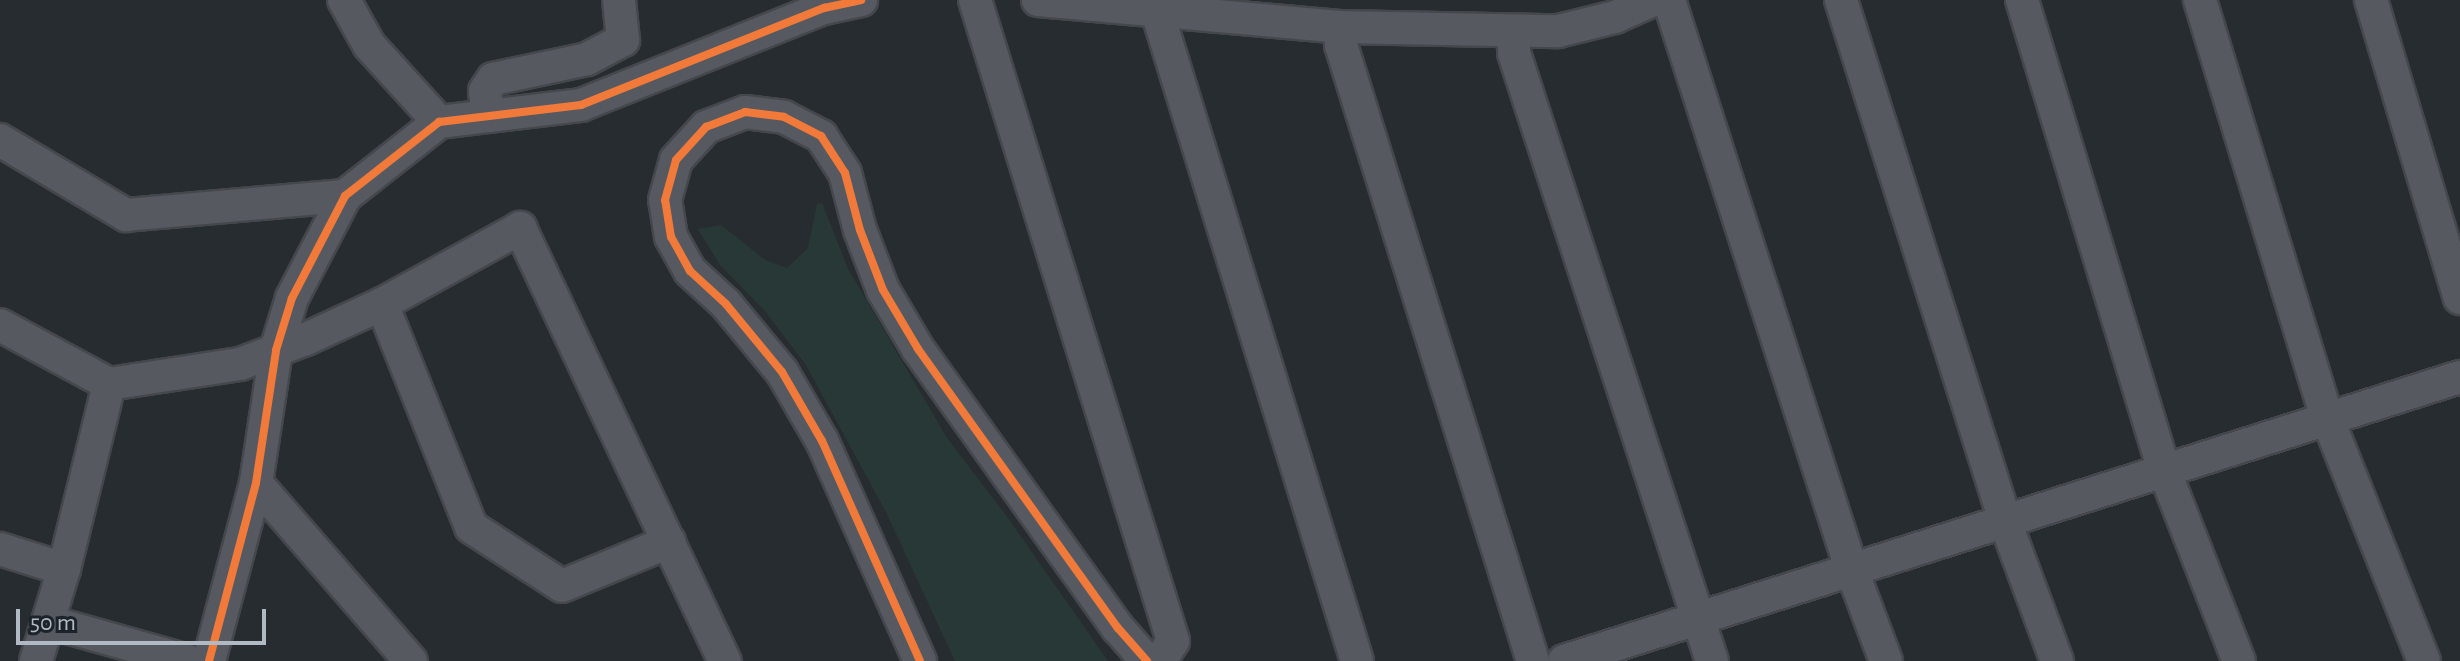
<!DOCTYPE html>
<html>
<head>
<meta charset="utf-8">
<style>
	body { margin:0 }
	#map { position:relative; width:2460px; height:661px; overflow:hidden; background:#272c31; font-family:"Alegreya Sans",sans-serif }
	div>[style] { position:absolute }
	[style*='--x'] { left:calc(var(--x)*1px); top:calc(var(--y)*1px); width:calc(var(--w)*1px); rotate:calc(var(--a)*1deg) }
	.green>* { inset:0; background:#283837 }
	.roads { filter:drop-shadow(2px 0 #44484c) drop-shadow(-2px 0 #44484c) drop-shadow(0 2px #44484c) drop-shadow(0 -2px #44484c) }
	.minor>* { height:32px; margin:-16px; padding:0 16px; transform-origin:16px; border-radius:16px; background:#565a60 }
	.cycleway>* { height:8px; margin:-4px; padding:0 4px; transform-origin:4px; border-radius:4px; background:#f17a3a }
	span { translate:-50% -50%; white-space:nowrap; text-align:center; line-height:1.15; -webkit-text-stroke:8px #1c232b; paint-order:stroke }
	.scale { position:absolute; left:16px; top:609px; width:250px; height:36px; box-sizing:border-box; border:4px solid #b1b9c2; border-top:0; padding-left:10px; font-size:24px; line-height:28px; white-space:nowrap; color:#b1b9c2; -webkit-text-stroke:6px #1c232b; paint-order:stroke }
</style>
</head>
<body>
<div id="map">
	<div class="green">
		<i style="clip-path:polygon(822px 203px,848px 269px,947px 438px,1008px 518px,1108px 661px,955px 661px,886px 512px,806px 365px,765px 311px,720px 265px,698px 229px,721px 225px,765px 260px,787px 268px,808px 248px,817px 204px)"></i>
	</div>
	<div class="roads">
		<div class="minor">
			<i style="--x:344;--y:0;--w:51;--a:60.9"></i>
			<i style="--x:369;--y:45;--w:104;--a:47.7"></i>
			<i style="--x:975;--y:0;--w:671;--a:72.83"></i>
			<i style="--x:1173;--y:641;--w:24;--a:123"></i>
			<i style="--x:1038;--y:0;--w:303;--a:5.1"></i>
			<i style="--x:1340;--y:27;--w:218;--a:1.1"></i>
			<i style="--x:1558;--y:31;--w:59;--a:-13.8"></i>
			<i style="--x:1615;--y:17;--w:42;--a:-24.1"></i>
			<i style="--x:1669;--y:0;--w:596;--a:72.23"></i>
			<i style="--x:1851;--y:568;--w:99;--a:69.4"></i>
			<i style="--x:1841;--y:0;--w:549;--a:72.52"></i>
			<i style="--x:2006;--y:524;--w:146;--a:69.6"></i>
			<i style="--x:2022;--y:0;--w:491;--a:73.2"></i>
			<i style="--x:2164;--y:470;--w:205;--a:68.6"></i>
			<i style="--x:2200;--y:0;--w:439;--a:73.1"></i>
			<i style="--x:2328;--y:420;--w:259;--a:68.3"></i>
			<i style="--x:2371;--y:0;--w:311;--a:73.4"></i>
			<i style="--x:1156;--y:8;--w:683;--a:72.89"></i>
			<i style="--x:1340;--y:27;--w:18;--a:87"></i>
			<i style="--x:1341;--y:45;--w:645;--a:72.69"></i>
			<i style="--x:1513;--y:31;--w:22;--a:87"></i>
			<i style="--x:1514;--y:53;--w:639;--a:71.96"></i>
			<i style="--x:488;--y:116;--w:25;--a:-97"></i>
			<i style="--x:485;--y:91;--w:14;--a:-56"></i>
			<i style="--x:493;--y:79;--w:96;--a:-12"></i>
			<i style="--x:587;--y:59;--w:41;--a:-27.8"></i>
			<i style="--x:623;--y:40;--w:40;--a:-95.7"></i>
			<i style="--x:0;--y:140;--w:147;--a:30.8"></i>
			<i style="--x:126;--y:215;--w:220;--a:-5"></i>
			<i style="--x:382;--y:304;--w:240;--a:68.2"></i>
			<i style="--x:471;--y:527;--w:108;--a:33"></i>
			<i style="--x:562;--y:586;--w:116;--a:-22.4"></i>
			<i style="--x:0;--y:325;--w:124;--a:28.4"></i>
			<i style="--x:109;--y:384;--w:133;--a:-8.7"></i>
			<i style="--x:240;--y:364;--w:71;--a:-20.7"></i>
			<i style="--x:306;--y:339;--w:84;--a:-24.7"></i>
			<i style="--x:382;--y:304;--w:158;--a:-28.8"></i>
			<i style="--x:520;--y:228;--w:479;--a:64.7"></i>
			<i style="--x:256;--y:483;--w:236;--a:49"></i>
			<i style="--x:0;--y:549;--w:67;--a:17.4"></i>
			<i style="--x:49;--y:622;--w:144;--a:15.7"></i>
			<i style="--x:36;--y:661;--w:96;--a:-73.1"></i>
			<i style="--x:64;--y:569;--w:190;--a:-76.3"></i>
			<i style="--x:209;--y:661;--w:184;--a:-75.2"></i>
			<i style="--x:256;--y:483;--w:134;--a:-81.4"></i>
			<i style="--x:276;--y:350;--w:54;--a:-72.9"></i>
			<i style="--x:292;--y:298;--w:115;--a:-62.5"></i>
			<i style="--x:345;--y:196;--w:120;--a:-38.2"></i>
			<i style="--x:439;--y:122;--w:143;--a:-6.8"></i>
			<i style="--x:581;--y:105;--w:262;--a:-21.8"></i>
			<i style="--x:824;--y:8;--w:38;--a:-12"></i>
			<i style="--x:920;--y:661;--w:241;--a:-114"></i>
			<i style="--x:822;--y:441;--w:80;--a:-120.1"></i>
			<i style="--x:782;--y:372;--w:88;--a:-129.5"></i>
			<i style="--x:726;--y:304;--w:49;--a:-137.5"></i>
			<i style="--x:690;--y:271;--w:39;--a:-119"></i>
			<i style="--x:671;--y:237;--w:37;--a:-99"></i>
			<i style="--x:665;--y:200;--w:41;--a:-74.6"></i>
			<i style="--x:676;--y:160;--w:45;--a:-47.7"></i>
			<i style="--x:706;--y:127;--w:42;--a:-21"></i>
			<i style="--x:745;--y:112;--w:39;--a:7"></i>
			<i style="--x:784;--y:117;--w:42;--a:27.2"></i>
			<i style="--x:821;--y:136;--w:44;--a:57"></i>
			<i style="--x:845;--y:173;--w:59;--a:75.3"></i>
			<i style="--x:860;--y:230;--w:64;--a:69"></i>
			<i style="--x:883;--y:290;--w:69;--a:59.3"></i>
			<i style="--x:918;--y:349;--w:343;--a:54.4"></i>
			<i style="--x:1118;--y:628;--w:44;--a:48.7"></i>
			<i style="--x:1564;--y:661;--w:940;--a:-17.59"></i>
		</div>
	</div>
	<div class="cycleway">
		<i style="--x:209;--y:661;--w:184;--a:-75.2"></i>
		<i style="--x:256;--y:483;--w:134;--a:-81.4"></i>
		<i style="--x:276;--y:350;--w:54;--a:-72.9"></i>
		<i style="--x:292;--y:298;--w:115;--a:-62.5"></i>
		<i style="--x:345;--y:196;--w:120;--a:-38.2"></i>
		<i style="--x:439;--y:122;--w:143;--a:-6.8"></i>
		<i style="--x:581;--y:105;--w:262;--a:-21.8"></i>
		<i style="--x:824;--y:8;--w:38;--a:-12"></i>
		<i style="--x:920;--y:661;--w:241;--a:-114"></i>
		<i style="--x:822;--y:441;--w:80;--a:-120.1"></i>
		<i style="--x:782;--y:372;--w:88;--a:-129.5"></i>
		<i style="--x:726;--y:304;--w:49;--a:-137.5"></i>
		<i style="--x:690;--y:271;--w:39;--a:-119"></i>
		<i style="--x:671;--y:237;--w:37;--a:-99"></i>
		<i style="--x:665;--y:200;--w:41;--a:-74.6"></i>
		<i style="--x:676;--y:160;--w:45;--a:-47.7"></i>
		<i style="--x:706;--y:127;--w:42;--a:-21"></i>
		<i style="--x:745;--y:112;--w:39;--a:7"></i>
		<i style="--x:784;--y:117;--w:42;--a:27.2"></i>
		<i style="--x:821;--y:136;--w:44;--a:57"></i>
		<i style="--x:845;--y:173;--w:59;--a:75.3"></i>
		<i style="--x:860;--y:230;--w:64;--a:69"></i>
		<i style="--x:883;--y:290;--w:69;--a:59.3"></i>
		<i style="--x:918;--y:349;--w:343;--a:54.4"></i>
		<i style="--x:1118;--y:628;--w:44;--a:48.7"></i>
	</div>
	<div class="scale">50 m</div>
</div>
</body>
</html>
